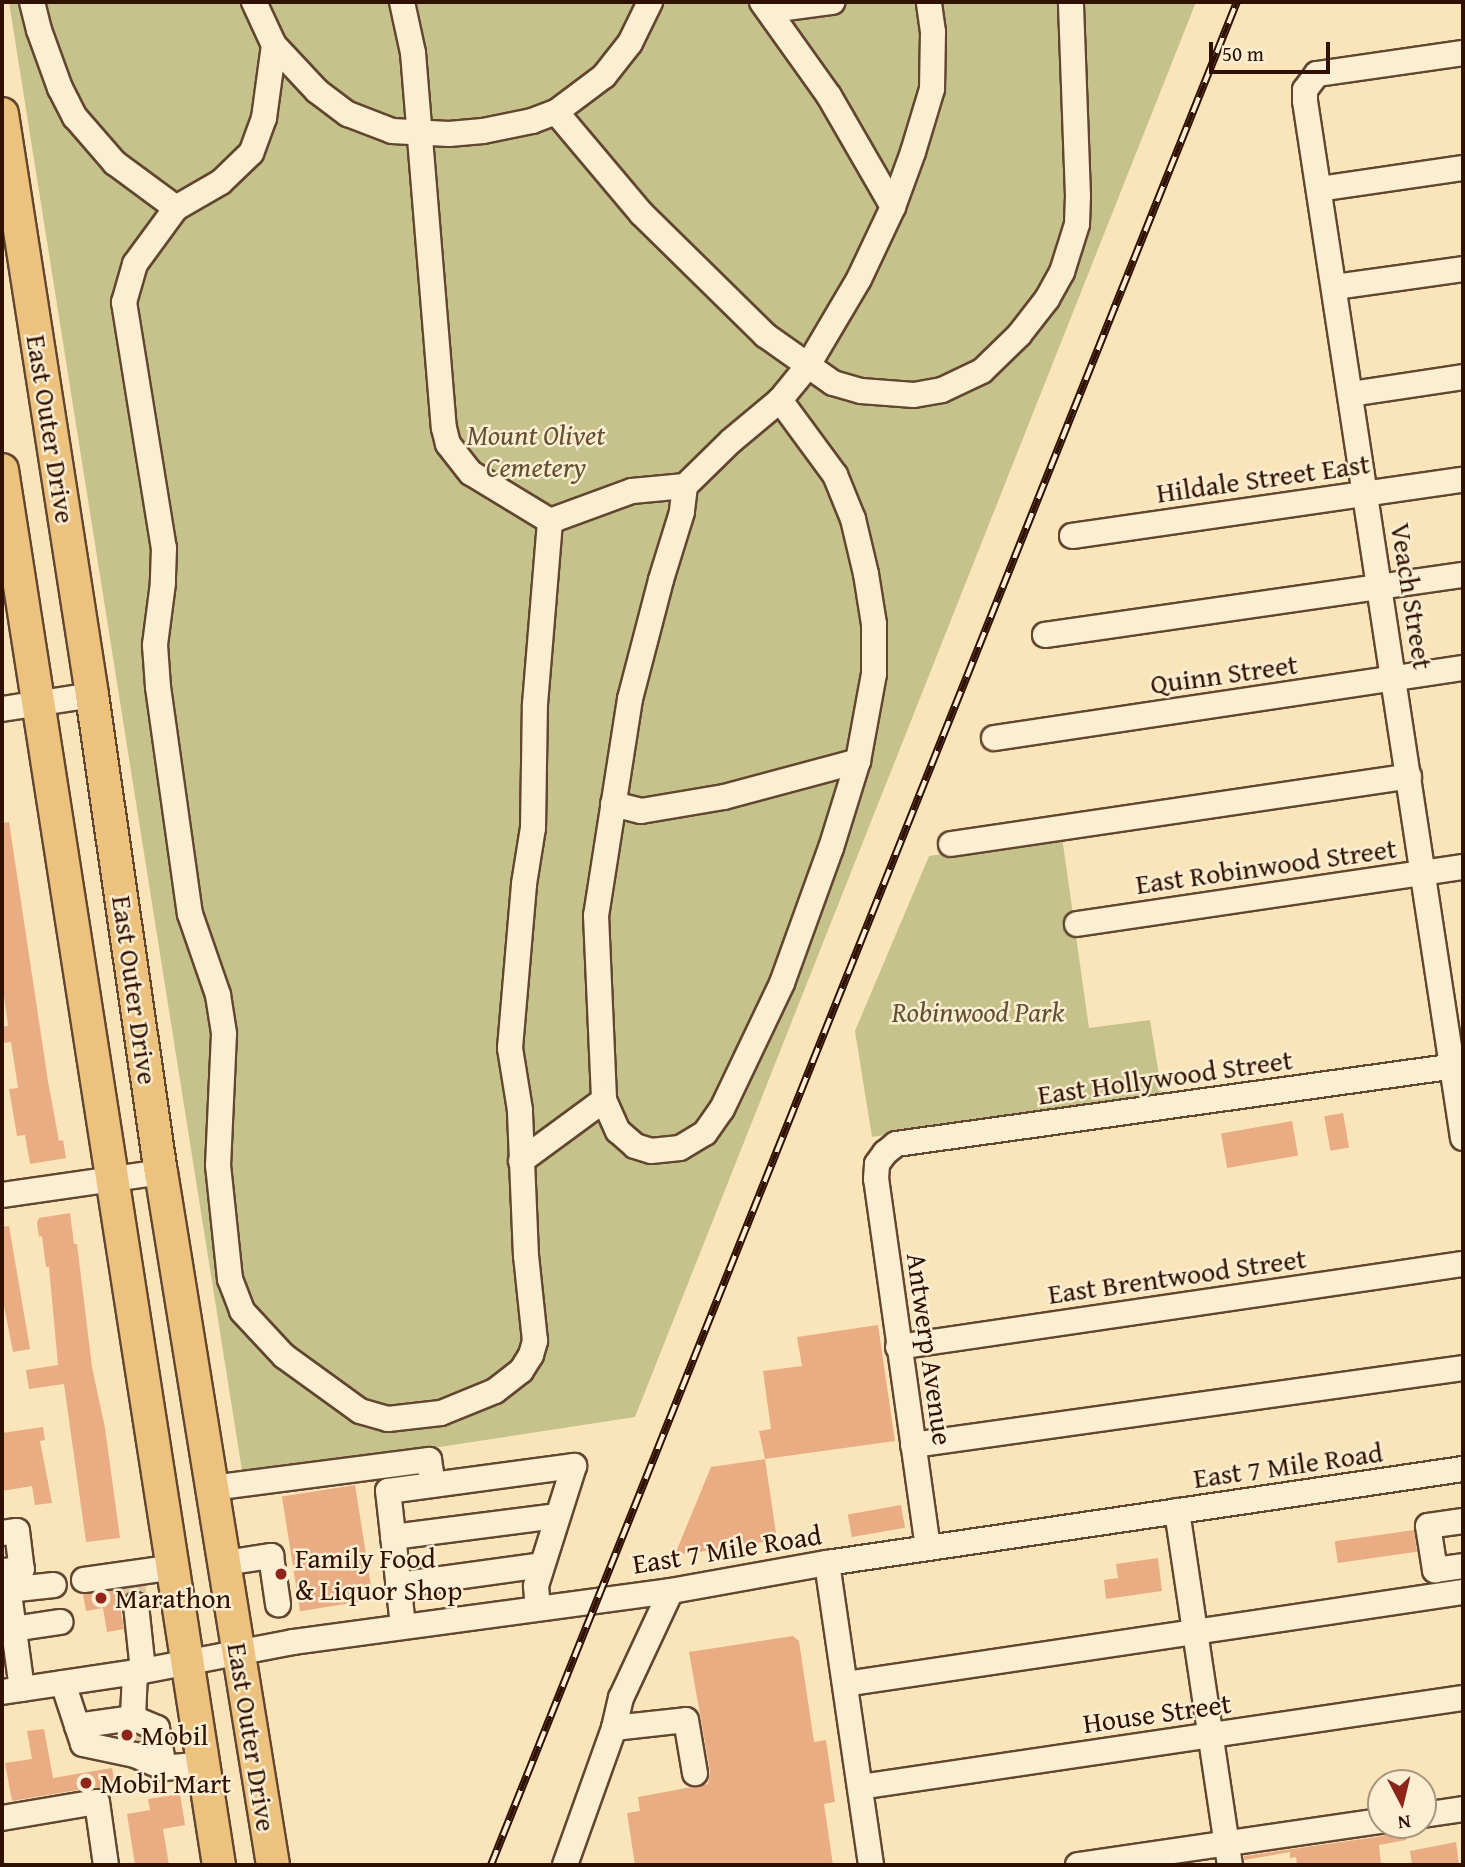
<!DOCTYPE html>
<html>
<head>
<meta charset="utf-8">
<style>
	body { margin:0 }
	#map { position:relative; width:1465px; height:1867px; overflow:hidden; background:#fae5bb; font-family:"Gentium Book Plus",serif }
	div>[style] { position:absolute }
	[style*='--x'] { left:calc(var(--x)*1px); top:calc(var(--y)*1px); width:calc(var(--w)*1px); rotate:calc(var(--a)*1deg) }
	.green>* { inset:0; background:#c6c28b }
	.building>* { inset:0; background:#e9ac83; transform-origin:0 0 }
	.minor-tunnel>* { height:24px; margin-top:-12px; transform-origin:0; background:repeating-linear-gradient(90deg,#dcc59f 0 24px,transparent 0 36px) }
	.roads { filter:drop-shadow(2px 0 #624630) drop-shadow(-2px 0 #624630) drop-shadow(0 2px #624630) drop-shadow(0 -2px #624630) }
	.minor>* { height:24px; margin:-12px; padding:0 12px; transform-origin:12px; border-radius:12px; background:#fceed3 }
	.major>* { height:32px; margin:-16px; padding:0 16px; transform-origin:16px; border-radius:16px; background:#edc27e }
	.rail>* { height:8px; margin-top:-4px; transform-origin:0; background:repeating-linear-gradient(90deg,#fceed3 0 16px,#301101 0 32px); box-sizing:border-box; border-block:2px solid #301101 }
	.dots>* { width:19px; height:19px; translate:-50% -50%; box-sizing:border-box; border:4px solid #fceed3; border-radius:50% }
	span { translate:-50% -50%; white-space:nowrap; text-align:center; line-height:1.15; -webkit-text-stroke:5px #fceed3; paint-order:stroke }
	.street-label { font-size:28px; color:#301101 }
	.park-label { font-size:28px; color:#644f31; font-style:italic }
	.poi-label { font-size:28px; color:#301101 }
	.left { translate:0 -50%; text-align:left }
	.frame { position:absolute; inset:0; border:4px solid #301101; pointer-events:none }
	.north { position:absolute; left:1367px; top:1769px; width:70px; height:70px; box-sizing:border-box; background:#fceed3; border:2px solid #aa967f; border-radius:50%; rotate:173deg; font-size:19px; font-weight:700; line-height:28px; text-align:center; color:#301101 }
	.north::after { content:''; display:block; margin:auto; width:24px; height:32px; background:#8f2418; clip-path:polygon(50% 0,100% 100%,50% 72%,0 100%) }
	.scale { position:absolute; left:1209px; top:42px; width:121px; height:32px; box-sizing:border-box; border:4px solid #301101; border-top:0; padding-left:9px; font-size:21px; line-height:24px; white-space:nowrap; color:#301101; -webkit-text-stroke:5px #fceed3; paint-order:stroke }
</style>
</head>
<body>
<div id="map">
	<div class="green">
		<i style="clip-path:polygon(9px 2px,1196px 2px,635px 1417px,243px 1477px)"></i>
		<i style="clip-path:polygon(1062px 837px,1089px 1028px,1150px 1020px,1162px 1094px,872px 1137px,855px 1031px,929px 856px)"></i>
	</div>
	<div class="building">
		<i style="clip-path:polygon(9px 822px,48px 1081px,59px 1141px,63px 1140px,66px 1158px,30px 1164px,25px 1135px,17px 1136px,9px 1089px,18px 1088px,11px 1042px,3px 1043px,2px 1035px,2px 1027px,8px 1026px,2px 981px,2px 823px)"></i>
		<i style="left:1343px;top:1113px;width:35px;height:19px;rotate:80deg"></i>
		<i style="left:1292px;top:1121px;width:35px;height:72px;rotate:80deg"></i>
		<i style="clip-path:polygon(70px 1213px,74px 1244px,77px 1244px,92px 1367px,105px 1428px,120px 1538px,86px 1542px,64px 1384px,29px 1389px,26px 1370px,58px 1365px,49px 1267px,46px 1267px,42px 1236px,39px 1237px,37px 1223px,39px 1218px)"></i>
		<i style="clip-path:polygon(9px 1226px,30px 1349px,13px 1352px,2px 1296px,2px 1227px)"></i>
		<i style="clip-path:polygon(878px 1325px,895px 1441px,765px 1459px,759px 1431px,771px 1429px,763px 1371px,802px 1366px,797px 1337px)"></i>
		<i style="clip-path:polygon(43px 1427px,45px 1440px,40px 1441px,52px 1503px,35px 1505px,32px 1486px,2px 1491px,2px 1433px)"></i>
		<i style="clip-path:polygon(765px 1459px,777px 1540px,685px 1554px,676px 1552px,711px 1467px)"></i>
		<i style="left:355px;top:1485px;width:116px;height:74px;rotate:81deg"></i>
		<i style="left:901px;top:1505px;width:23px;height:54px;rotate:80deg"></i>
		<i style="left:1414px;top:1530px;width:22px;height:80px;rotate:82deg"></i>
		<i style="clip-path:polygon(1158px 1558px,1162px 1591px,1106px 1599px,1104px 1580px,1118px 1578px,1116px 1564px)"></i>
		<i style="clip-path:polygon(145px 1586px,146px 1594px,134px 1590px,123px 1598px,120px 1607px,124px 1629px,107px 1632px,103px 1608px,86px 1611px,83px 1594px)"></i>
		<i style="clip-path:polygon(793px 1636px,799px 1641px,814px 1742px,826px 1740px,835px 1802px,824px 1804px,833px 1865px,635px 1865px,627px 1813px,640px 1811px,638px 1797px,708px 1784px,710px 1771px,689px 1652px)"></i>
		<i style="clip-path:polygon(44px 1729px,53px 1778px,112px 1768px,116px 1791px,108px 1792px,95px 1787px,12px 1801px,5px 1763px,32px 1759px,27px 1731px)"></i>
		<i style="clip-path:polygon(180px 1794px,185px 1825px,163px 1829px,169px 1865px,135px 1865px,127px 1814px,150px 1810px,148px 1799px)"></i>
		<i style="clip-path:polygon(1395px 1825px,1405px 1825px,1406px 1840px,1379px 1845px,1381px 1865px,1297px 1865px,1296px 1857px,1290px 1858px,1290px 1852px,1244px 1860px,1244px 1856px,1383px 1836px)"></i>
		<i style="clip-path:polygon(1456px 1842px,1459px 1865px,1412px 1865px,1410px 1851px)"></i>
	</div>
	<div class="minor-tunnel">
		<i style="--x:133;--y:1587;--w:18;--a:81"></i>
		<i style="--x:136;--y:1748;--w:18;--a:-81"></i>
	</div>
	<div class="roads">
		<div class="minor">
			<i style="--x:32;--y:2;--w:29;--a:76"></i>
			<i style="--x:39;--y:30;--w:62;--a:70.1"></i>
			<i style="--x:60;--y:88;--w:33;--a:63"></i>
			<i style="--x:75;--y:117;--w:61;--a:49"></i>
			<i style="--x:115;--y:163;--w:76;--a:36.4"></i>
			<i style="--x:254;--y:2;--w:47;--a:65.1"></i>
			<i style="--x:274;--y:45;--w:74;--a:97.8"></i>
			<i style="--x:264;--y:118;--w:37;--a:110"></i>
			<i style="--x:251;--y:153;--w:42;--a:136"></i>
			<i style="--x:221;--y:182;--w:52;--a:150"></i>
			<i style="--x:176;--y:208;--w:69;--a:126.2"></i>
			<i style="--x:135;--y:264;--w:40;--a:106"></i>
			<i style="--x:124;--y:302;--w:249;--a:80.8"></i>
			<i style="--x:164;--y:548;--w:35;--a:92"></i>
			<i style="--x:163;--y:583;--w:63;--a:97.4"></i>
			<i style="--x:155;--y:645;--w:42;--a:85.9"></i>
			<i style="--x:158;--y:687;--w:229;--a:82"></i>
			<i style="--x:190;--y:914;--w:86;--a:70.9"></i>
			<i style="--x:218;--y:995;--w:39;--a:81"></i>
			<i style="--x:224;--y:1034;--w:131;--a:92.6"></i>
			<i style="--x:218;--y:1165;--w:115;--a:84"></i>
			<i style="--x:230;--y:1279;--w:34;--a:69"></i>
			<i style="--x:242;--y:1311;--w:62;--a:47"></i>
			<i style="--x:284;--y:1356;--w:94;--a:35.9"></i>
			<i style="--x:360;--y:1411;--w:29;--a:16"></i>
			<i style="--x:388;--y:1419;--w:53;--a:-6.5"></i>
			<i style="--x:441;--y:1413;--w:58;--a:-22.2"></i>
			<i style="--x:495;--y:1391;--w:33;--a:-38"></i>
			<i style="--x:521;--y:1371;--w:19;--a:-58"></i>
			<i style="--x:531;--y:1355;--w:15;--a:-74"></i>
			<i style="--x:535;--y:1341;--w:85;--a:-96"></i>
			<i style="--x:526;--y:1256;--w:146;--a:-92.4"></i>
			<i style="--x:520;--y:1110;--w:63;--a:-99.2"></i>
			<i style="--x:510;--y:1048;--w:165;--a:-85.1"></i>
			<i style="--x:524;--y:884;--w:57;--a:-80.9"></i>
			<i style="--x:533;--y:828;--w:124;--a:-89.1"></i>
			<i style="--x:535;--y:704;--w:184;--a:-85.3"></i>
			<i style="--x:402;--y:2;--w:52;--a:77.8"></i>
			<i style="--x:413;--y:53;--w:376;--a:85.3"></i>
			<i style="--x:444;--y:428;--w:16;--a:76"></i>
			<i style="--x:448;--y:444;--w:37;--a:52"></i>
			<i style="--x:471;--y:473;--w:92;--a:31.3"></i>
			<i style="--x:550;--y:521;--w:87;--a:-20.1"></i>
			<i style="--x:632;--y:491;--w:53;--a:-5.4"></i>
			<i style="--x:685;--y:486;--w:64;--a:-44.4"></i>
			<i style="--x:731;--y:441;--w:64;--a:-39.9"></i>
			<i style="--x:780;--y:400;--w:43;--a:-50.7"></i>
			<i style="--x:807;--y:367;--w:102;--a:-59.4"></i>
			<i style="--x:859;--y:279;--w:80;--a:-64.7"></i>
			<i style="--x:893;--y:207;--w:59;--a:-70"></i>
			<i style="--x:913;--y:152;--w:66;--a:-73.2"></i>
			<i style="--x:932;--y:89;--w:57;--a:-89"></i>
			<i style="--x:933;--y:32;--w:30;--a:-98"></i>
			<i style="--x:762;--y:2;--w:115;--a:54.5"></i>
			<i style="--x:829;--y:96;--w:128;--a:60"></i>
			<i style="--x:771;--y:10;--w:62;--a:-7.5"></i>
			<i style="--x:274;--y:45;--w:63;--a:46.9"></i>
			<i style="--x:317;--y:91;--w:39;--a:37"></i>
			<i style="--x:348;--y:114;--w:47;--a:21.1"></i>
			<i style="--x:392;--y:131;--w:57;--a:3"></i>
			<i style="--x:449;--y:134;--w:34;--a:-5"></i>
			<i style="--x:483;--y:131;--w:50;--a:-11.5"></i>
			<i style="--x:532;--y:121;--w:26;--a:-21"></i>
			<i style="--x:556;--y:112;--w:133;--a:49.9"></i>
			<i style="--x:642;--y:214;--w:173;--a:44.5"></i>
			<i style="--x:765;--y:335;--w:83;--a:35.2"></i>
			<i style="--x:833;--y:383;--w:29;--a:16"></i>
			<i style="--x:861;--y:391;--w:53;--a:4.3"></i>
			<i style="--x:914;--y:395;--w:28;--a:-10"></i>
			<i style="--x:942;--y:390;--w:44;--a:-25.4"></i>
			<i style="--x:982;--y:371;--w:52;--a:-44.2"></i>
			<i style="--x:1019;--y:335;--w:46;--a:-52.1"></i>
			<i style="--x:1047;--y:299;--w:31;--a:-61"></i>
			<i style="--x:1062;--y:272;--w:50;--a:-72.6"></i>
			<i style="--x:1077;--y:224;--w:28;--a:-88"></i>
			<i style="--x:1078;--y:196;--w:194;--a:-92.1"></i>
			<i style="--x:1463;--y:53;--w:148;--a:171.8"></i>
			<i style="--x:1317;--y:74;--w:20;--a:127"></i>
			<i style="--x:1305;--y:90;--w:11;--a:90"></i>
			<i style="--x:1305;--y:101;--w:1049;--a:81.34"></i>
			<i style="--x:556;--y:112;--w:60;--a:-36.9"></i>
			<i style="--x:604;--y:76;--w:42;--a:-51.8"></i>
			<i style="--x:630;--y:43;--w:46;--a:-64"></i>
			<i style="--x:1319;--y:189;--w:146;--a:-8.3"></i>
			<i style="--x:1335;--y:287;--w:129;--a:-8"></i>
			<i style="--x:1351;--y:394;--w:113;--a:-8.6"></i>
			<i style="--x:685;--y:486;--w:26;--a:97"></i>
			<i style="--x:682;--y:512;--w:71;--a:107.2"></i>
			<i style="--x:661;--y:580;--w:123;--a:104.6"></i>
			<i style="--x:630;--y:699;--w:219;--a:98.9"></i>
			<i style="--x:596;--y:915;--w:185;--a:87.5"></i>
			<i style="--x:604;--y:1100;--w:34;--a:66"></i>
			<i style="--x:618;--y:1131;--w:23;--a:41"></i>
			<i style="--x:635;--y:1146;--w:17;--a:17"></i>
			<i style="--x:651;--y:1151;--w:29;--a:-6"></i>
			<i style="--x:680;--y:1148;--w:29;--a:-31"></i>
			<i style="--x:705;--y:1133;--w:29;--a:-55"></i>
			<i style="--x:722;--y:1109;--w:140;--a:-64.5"></i>
			<i style="--x:782;--y:983;--w:144;--a:-70.1"></i>
			<i style="--x:831;--y:848;--w:91;--a:-72.8"></i>
			<i style="--x:1072;--y:536;--w:395;--a:-8.2"></i>
			<i style="--x:1045;--y:635;--w:422;--a:-8.2"></i>
			<i style="--x:2;--y:709;--w:91;--a:-8.8"></i>
			<i style="--x:994;--y:738;--w:474;--a:-8.5"></i>
			<i style="--x:613;--y:804;--w:29;--a:14"></i>
			<i style="--x:641;--y:811;--w:84;--a:-9.6"></i>
			<i style="--x:724;--y:797;--w:139;--a:-15"></i>
			<i style="--x:858;--y:761;--w:88;--a:-79.6"></i>
			<i style="--x:874;--y:674;--w:50;--a:-90"></i>
			<i style="--x:874;--y:624;--w:51;--a:-99.1"></i>
			<i style="--x:866;--y:574;--w:57;--a:-103.3"></i>
			<i style="--x:853;--y:519;--w:48;--a:-112.2"></i>
			<i style="--x:835;--y:475;--w:93;--a:-126.3"></i>
			<i style="--x:951;--y:844;--w:463;--a:-8.4"></i>
			<i style="--x:1077;--y:924;--w:390;--a:-8.4"></i>
			<i style="--x:521;--y:1161;--w:103;--a:-36.3"></i>
			<i style="--x:2;--y:1195;--w:161;--a:-8.2"></i>
			<i style="--x:898;--y:1347;--w:571;--a:-8.36"></i>
			<i style="--x:913;--y:1445;--w:555;--a:-7.97"></i>
			<i style="--x:212;--y:1488;--w:219;--a:-7.4"></i>
			<i style="--x:429;--y:1460;--w:25;--a:81"></i>
			<i style="--x:1177;--y:1511;--w:358;--a:81.5"></i>
			<i style="--x:1463;--y:1521;--w:35;--a:172"></i>
			<i style="--x:1428;--y:1526;--w:45;--a:81"></i>
			<i style="--x:1435;--y:1570;--w:28;--a:-8"></i>
			<i style="--x:2;--y:1533;--w:15;--a:-8"></i>
			<i style="--x:17;--y:1531;--w:38;--a:83"></i>
			<i style="--x:22;--y:1569;--w:20;--a:174"></i>
			<i style="--x:393;--y:1537;--w:166;--a:-7.3"></i>
			<i style="--x:928;--y:1548;--w:373;--a:-98"></i>
			<i style="--x:876;--y:1179;--w:15;--a:-86"></i>
			<i style="--x:877;--y:1164;--w:14;--a:-54"></i>
			<i style="--x:885;--y:1153;--w:14;--a:-39"></i>
			<i style="--x:896;--y:1144;--w:572;--a:-7.93"></i>
			<i style="--x:225;--y:1563;--w:47;--a:-8.7"></i>
			<i style="--x:271;--y:1556;--w:49;--a:81.7"></i>
			<i style="--x:827;--y:1563;--w:305;--a:81.7"></i>
			<i style="--x:6;--y:1571;--w:119;--a:82.3"></i>
			<i style="--x:84;--y:1580;--w:91;--a:-8.2"></i>
			<i style="--x:398;--y:1585;--w:145;--a:-7.9"></i>
			<i style="--x:8;--y:1590;--w:46;--a:-6.2"></i>
			<i style="--x:136;--y:1605;--w:66;--a:83.9"></i>
			<i style="--x:403;--y:1626;--w:136;--a:-96.3"></i>
			<i style="--x:388;--y:1491;--w:188;--a:-7.7"></i>
			<i style="--x:574;--y:1466;--w:126;--a:107.6"></i>
			<i style="--x:536;--y:1586;--w:22;--a:85"></i>
			<i style="--x:13;--y:1629;--w:48;--a:-8.5"></i>
			<i style="--x:135;--y:1672;--w:46;--a:92.5"></i>
			<i style="--x:133;--y:1718;--w:26;--a:23"></i>
			<i style="--x:157;--y:1728;--w:41;--a:80.1"></i>
			<i style="--x:63;--y:1683;--w:64;--a:71.8"></i>
			<i style="--x:83;--y:1744;--w:53;--a:11.9"></i>
			<i style="--x:135;--y:1755;--w:32;--a:24"></i>
			<i style="--x:164;--y:1768;--w:40;--a:-5.7"></i>
			<i style="--x:845;--y:1684;--w:625;--a:-8.47"></i>
			<i style="--x:2;--y:1692;--w:143;--a:-8.5"></i>
			<i style="--x:143;--y:1671;--w:153;--a:-10.9"></i>
			<i style="--x:293;--y:1642;--w:381;--a:-7.7"></i>
			<i style="--x:671;--y:1591;--w:158;--a:-10.2"></i>
			<i style="--x:827;--y:1563;--w:643;--a:-8.41"></i>
			<i style="--x:77;--y:1726;--w:57;--a:-8.1"></i>
			<i style="--x:614;--y:1728;--w:72;--a:-6.3"></i>
			<i style="--x:686;--y:1720;--w:54;--a:80.4"></i>
			<i style="--x:860;--y:1787;--w:610;--a:-8.4"></i>
			<i style="--x:1423;--y:1815;--w:40;--a:-8.5"></i>
			<i style="--x:2;--y:1818;--w:96;--a:-9.6"></i>
			<i style="--x:97;--y:1802;--w:64;--a:81.9"></i>
			<i style="--x:565;--y:1865;--w:145;--a:-70.3"></i>
			<i style="--x:614;--y:1728;--w:31;--a:-77"></i>
			<i style="--x:621;--y:1698;--w:118;--a:-65"></i>
			<i style="--x:1078;--y:1865;--w:306;--a:-8.3"></i>
		</div>
		<div class="major">
			<i style="--x:2;--y:114;--w:588;--a:81.19"></i>
			<i style="--x:92;--y:695;--w:482;--a:81.8"></i>
			<i style="--x:161;--y:1172;--w:702;--a:80.82"></i>
			<i style="--x:2;--y:470;--w:1412;--a:81.16"></i>
		</div>
	</div>
	<div class="rail">
		<i style="--x:491;--y:1865;--w:2007;--a:-68.18"></i>
	</div>
	<div class="dots">
		<i style="left:281px;top:1574px;background:#8f2418"></i>
		<i style="left:101px;top:1598px;background:#8f2418"></i>
		<i style="left:127px;top:1735px;background:#8f2418"></i>
		<i style="left:86px;top:1783px;background:#8f2418"></i>
	</div>
	<div class="street-label">
		<span style="left:51px;top:429px;rotate:81deg">East Outer Drive</span>
		<span style="left:1263px;top:478px;rotate:-8deg">Hildale Street East</span>
		<span style="left:1412px;top:596px;rotate:81deg">Veach Street</span>
		<span style="left:1224px;top:674px;rotate:-8deg">Quinn Street</span>
		<span style="left:1266px;top:866px;rotate:-8deg">East Robinwood Street</span>
		<span style="left:135px;top:990px;rotate:82deg">East Outer Drive</span>
		<span style="left:1165px;top:1077px;rotate:-8deg">East Hollywood Street</span>
		<span style="left:1177px;top:1276px;rotate:-8deg">East Brentwood Street</span>
		<span style="left:930px;top:1349px;rotate:82deg">Antwerp Avenue</span>
		<span style="left:1288px;top:1465px;rotate:-8deg">East 7 Mile Road</span>
		<span style="left:727px;top:1549px;rotate:-9deg">East 7 Mile Road</span>
		<span style="left:1157px;top:1713px;rotate:-8deg">House Street</span>
		<span style="left:252px;top:1737px;rotate:81deg">East Outer Drive</span>
	</div>
	<div class="park-label">
		<span style="left:536px;top:451px">Mount Olivet<br>Cemetery</span>
		<span style="left:978px;top:1012px">Robinwood Park</span>
	</div>
	<div class="poi-label">
		<span class="left" style="left:295px;top:1574px">Family Food<br>&amp; Liquor Shop</span>
		<span class="left" style="left:115px;top:1598px">Marathon</span>
		<span class="left" style="left:141px;top:1735px">Mobil</span>
		<span class="left" style="left:100px;top:1783px">Mobil Mart</span>
	</div>
	<div class="frame"></div>
	<div class="north">N</div>
	<div class="scale">50 m</div>
</div>
</body>
</html>
